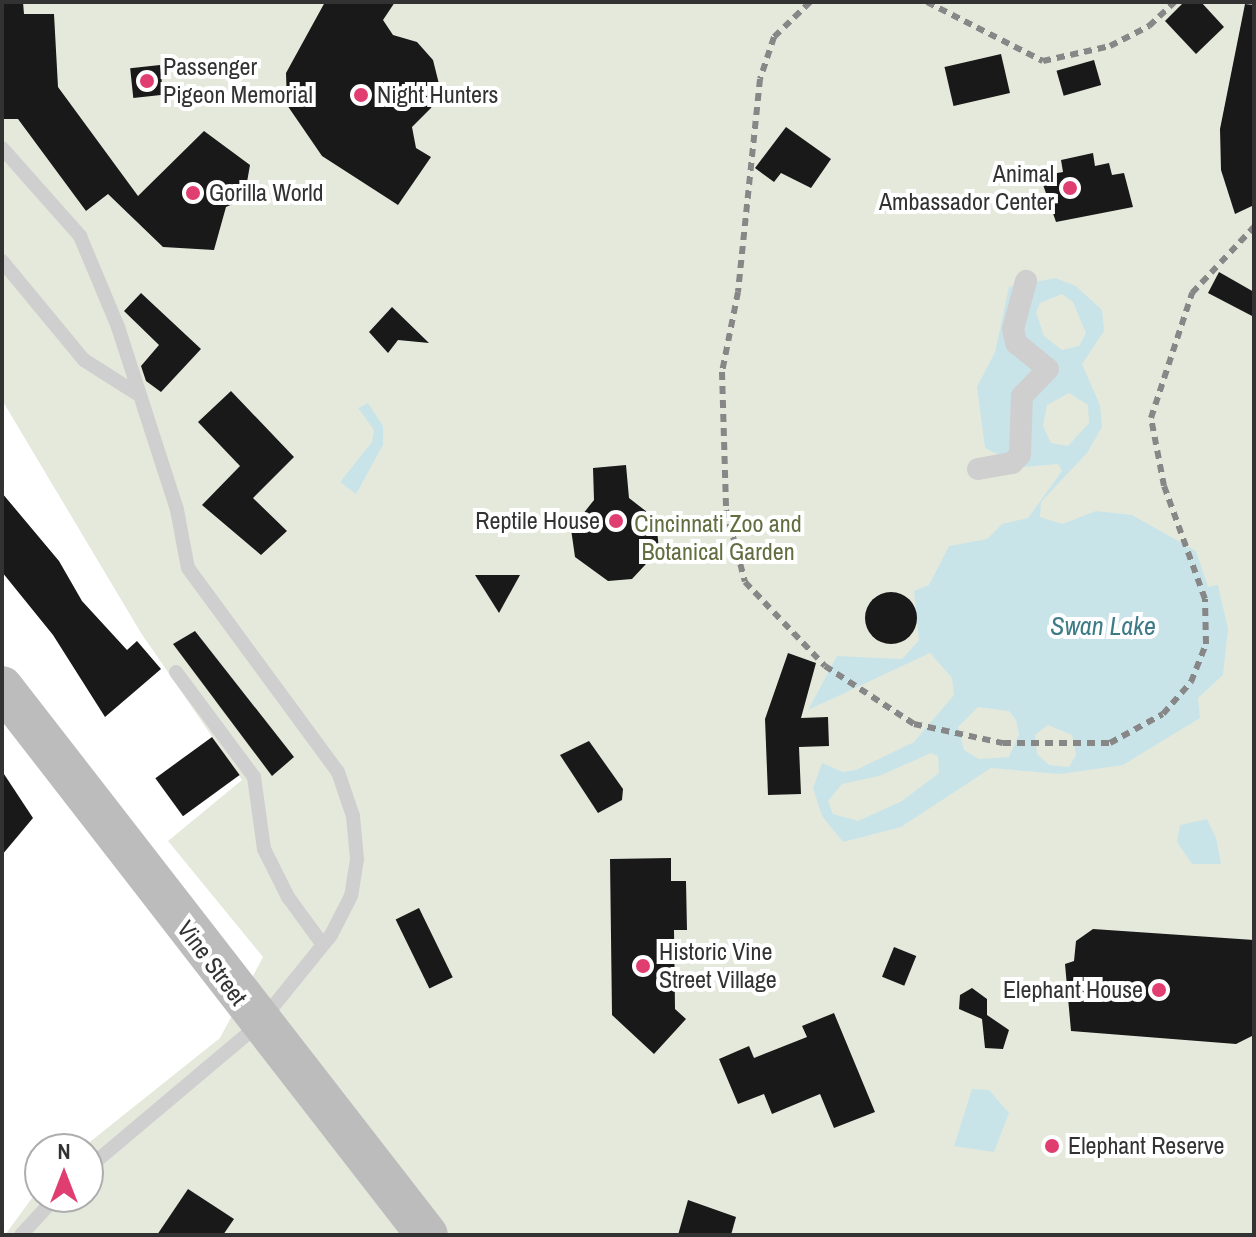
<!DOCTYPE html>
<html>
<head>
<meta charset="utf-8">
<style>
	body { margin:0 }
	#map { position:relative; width:1256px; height:1237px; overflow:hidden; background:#fff; font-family:"Archivo Narrow",sans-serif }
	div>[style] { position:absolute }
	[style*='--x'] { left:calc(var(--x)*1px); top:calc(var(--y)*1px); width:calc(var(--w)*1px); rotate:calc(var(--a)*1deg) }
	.green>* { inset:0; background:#e5e9dc }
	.water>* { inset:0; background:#c9e4e9 }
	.building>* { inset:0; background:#191919; transform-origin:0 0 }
	.round { border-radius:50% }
	.service>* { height:14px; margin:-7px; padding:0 7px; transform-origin:7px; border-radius:7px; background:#cfcfcf }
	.pedestrian>* { height:22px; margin:-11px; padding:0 11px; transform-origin:11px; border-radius:11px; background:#cfcfcf }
	.secondary>* { height:42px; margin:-21px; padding:0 21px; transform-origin:21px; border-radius:21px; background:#bcbcbc }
	.rail>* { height:6px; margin-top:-3px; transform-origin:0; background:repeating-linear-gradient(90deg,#878787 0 8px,transparent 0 14px) }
	.dots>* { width:22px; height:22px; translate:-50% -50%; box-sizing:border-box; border:4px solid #fff; border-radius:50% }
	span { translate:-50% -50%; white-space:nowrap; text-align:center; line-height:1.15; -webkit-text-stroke:8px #fff; paint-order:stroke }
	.poi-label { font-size:24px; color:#323232 }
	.left { translate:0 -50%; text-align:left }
	.right { translate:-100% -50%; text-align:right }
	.park-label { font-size:24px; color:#616e40 }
	.street-label { font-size:24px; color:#323232 }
	.water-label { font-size:26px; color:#3d7b86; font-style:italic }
	.frame { position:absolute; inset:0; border:4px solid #323232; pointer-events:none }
	.north { position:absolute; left:24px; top:1133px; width:80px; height:80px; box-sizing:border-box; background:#fff; border:2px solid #adadad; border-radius:50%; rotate:0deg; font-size:22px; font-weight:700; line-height:32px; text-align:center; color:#323232 }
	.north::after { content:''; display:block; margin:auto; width:28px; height:36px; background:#e03e71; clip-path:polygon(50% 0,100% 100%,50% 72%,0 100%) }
</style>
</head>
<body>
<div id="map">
	<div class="green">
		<i style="clip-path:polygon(2px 2px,1254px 2px,1254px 1235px,5px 1235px,40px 1187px,40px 1197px,88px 1197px,88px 1149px,81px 1149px,220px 1038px,263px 957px,168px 841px,242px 780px,141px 633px,2px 400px)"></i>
	</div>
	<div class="water">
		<i style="clip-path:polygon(evenodd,1055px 278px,1076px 286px,1102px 310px,1104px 331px,1082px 364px,1100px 405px,1102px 427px,1087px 453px,1041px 502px,1040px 517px,1062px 524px,1096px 511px,1132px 515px,1196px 551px,1208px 587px,1218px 585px,1228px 629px,1223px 675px,1198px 698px,1200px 718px,1123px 765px,1060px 774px,991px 768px,901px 827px,843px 842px,822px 816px,813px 788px,822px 763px,843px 772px,856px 770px,914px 742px,954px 695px,952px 678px,930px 653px,808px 710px,837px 656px,902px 659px,919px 640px,914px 591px,929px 585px,949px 546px,987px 539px,1002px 524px,1028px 518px,1062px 471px,1058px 464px,1024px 467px,985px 448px,977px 387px,995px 352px,1009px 287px,1055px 278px,1062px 294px,1073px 302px,1086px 333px,1079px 346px,1062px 350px,1044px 336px,1036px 312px,1040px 303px,1062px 294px,1055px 278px,1069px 393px,1088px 405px,1089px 423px,1068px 446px,1051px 443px,1043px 426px,1047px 405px,1069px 393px,1055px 278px,978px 707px,1009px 711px,1016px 720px,1019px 734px,1009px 757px,979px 759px,964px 750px,958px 727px,978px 707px,1055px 278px,1048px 725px,1072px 735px,1076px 755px,1069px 767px,1049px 765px,1037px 754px,1035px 735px,1048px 725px,1055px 278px,931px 753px,938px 756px,939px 773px,902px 801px,858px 821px,833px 814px,828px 801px,842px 784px,879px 776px,931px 753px)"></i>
		<i style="clip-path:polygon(368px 403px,383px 426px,383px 445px,356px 494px,340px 482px,372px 442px,374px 430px,358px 408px)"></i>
		<i style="clip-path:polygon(1207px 819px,1216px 838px,1221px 864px,1192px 864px,1177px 842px,1180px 825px)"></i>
		<i style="clip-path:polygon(972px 1089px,989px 1090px,1009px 1113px,994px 1152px,954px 1146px)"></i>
	</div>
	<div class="building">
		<i style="clip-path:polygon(2px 2px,23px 2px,24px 14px,54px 14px,58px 87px,138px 196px,204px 131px,250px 165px,244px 199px,226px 207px,214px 250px,163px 247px,108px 194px,86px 211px,18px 119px,4px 119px)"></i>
		<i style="clip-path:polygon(325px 2px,395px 2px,383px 20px,393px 35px,417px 42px,433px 60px,439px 84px,431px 108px,412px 127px,416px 148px,431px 157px,398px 205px,322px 156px,287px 105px,286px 73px)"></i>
		<i style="clip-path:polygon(1184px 2px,1201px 2px,1224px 27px,1196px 54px,1165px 21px)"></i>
		<i style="clip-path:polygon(1245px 4px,1254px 5px,1254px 197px,1252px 206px,1235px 214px,1221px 170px,1220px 129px)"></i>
		<i style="left:1001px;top:54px;width:40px;height:58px;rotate:77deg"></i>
		<i style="left:1094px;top:60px;width:26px;height:39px;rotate:74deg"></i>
		<i style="left:160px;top:65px;width:30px;height:30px;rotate:84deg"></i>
		<i style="clip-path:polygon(786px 127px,831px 159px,811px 188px,781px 173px,774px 182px,755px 168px)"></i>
		<i style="clip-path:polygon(1093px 153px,1095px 166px,1109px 163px,1112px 175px,1124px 173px,1133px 207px,1056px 222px,1040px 176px,1063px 172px,1061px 160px)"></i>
		<i style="clip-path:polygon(1219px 272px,1254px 292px,1254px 317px,1208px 293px)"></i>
		<i style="clip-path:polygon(141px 293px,201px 349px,161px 392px,146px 381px,141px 366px,159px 345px,124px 311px)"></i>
		<i style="clip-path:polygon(392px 307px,429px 343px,398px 340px,388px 353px,369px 332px)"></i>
		<i style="clip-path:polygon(231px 391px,294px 457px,253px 498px,287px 531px,261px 555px,202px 505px,240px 466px,198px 422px)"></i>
		<i style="clip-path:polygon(626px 465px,629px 498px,656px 519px,659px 550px,632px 579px,608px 581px,575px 557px,571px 529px,594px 500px,593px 468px)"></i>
		<i style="clip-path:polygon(2px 493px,59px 561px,82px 601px,127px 650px,137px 641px,161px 669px,105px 717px,53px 635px,2px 572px)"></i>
		<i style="clip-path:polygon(475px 575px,520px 575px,499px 613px)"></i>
		<i class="round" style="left:865px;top:592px;width:52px;height:52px"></i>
		<i style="clip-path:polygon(195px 631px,294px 757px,272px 776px,173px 644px)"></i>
		<i style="clip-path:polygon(788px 653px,816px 663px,801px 718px,828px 717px,829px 746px,799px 747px,801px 794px,768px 795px,765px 719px)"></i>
		<i style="left:212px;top:737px;width:47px;height:70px;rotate:54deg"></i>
		<i style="clip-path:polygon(589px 741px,623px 789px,622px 800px,598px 813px,560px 755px)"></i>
		<i style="clip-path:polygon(2px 771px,33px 818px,2px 855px)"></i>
		<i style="clip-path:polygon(671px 858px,671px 881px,686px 881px,687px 930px,674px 930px,675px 1009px,686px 1019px,654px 1054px,612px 1015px,610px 859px)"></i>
		<i style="left:419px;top:908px;width:77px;height:26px;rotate:64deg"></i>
		<i style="clip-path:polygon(1093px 929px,1254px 940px,1254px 1035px,1236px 1044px,1071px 1031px,1065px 964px,1074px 961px,1076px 941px)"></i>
		<i style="left:894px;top:947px;width:24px;height:32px;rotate:22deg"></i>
		<i style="clip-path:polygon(972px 988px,987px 999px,987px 1015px,1009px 1030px,1003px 1049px,985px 1048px,982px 1019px,959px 1009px,960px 995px)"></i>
		<i style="clip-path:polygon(834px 1013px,875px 1112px,834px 1128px,820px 1094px,772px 1114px,764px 1094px,738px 1104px,719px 1059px,749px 1046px,754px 1058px,807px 1037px,802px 1026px)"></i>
		<i style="clip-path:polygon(188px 1189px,234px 1219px,223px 1235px,157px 1235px)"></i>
		<i style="clip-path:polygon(688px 1200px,736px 1217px,731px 1235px,678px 1235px)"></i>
	</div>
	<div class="service">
		<i style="--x:2;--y:148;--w:118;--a:48.4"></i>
		<i style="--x:80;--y:236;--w:99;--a:67.3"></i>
		<i style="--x:118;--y:327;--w:192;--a:72.1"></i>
		<i style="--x:177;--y:510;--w:59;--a:79.3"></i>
		<i style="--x:188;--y:568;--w:253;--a:53.7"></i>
		<i style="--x:338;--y:772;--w:46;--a:71.2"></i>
		<i style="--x:353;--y:816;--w:43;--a:84.7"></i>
		<i style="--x:357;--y:859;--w:37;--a:99"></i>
		<i style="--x:351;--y:896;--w:44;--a:117.1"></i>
		<i style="--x:331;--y:935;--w:116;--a:129"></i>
		<i style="--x:258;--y:1025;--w:222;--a:139.9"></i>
		<i style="--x:2;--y:261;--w:129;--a:50.4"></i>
		<i style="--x:84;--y:360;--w:62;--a:32.4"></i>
		<i style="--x:176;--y:672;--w:131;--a:53.4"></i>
		<i style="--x:254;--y:777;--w:73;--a:82.1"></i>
		<i style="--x:264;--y:849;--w:54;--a:63.4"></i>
		<i style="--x:288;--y:897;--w:59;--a:53.9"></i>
		<i style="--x:21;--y:1235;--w:52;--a:-47.4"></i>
	</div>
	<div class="pedestrian">
		<i style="--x:978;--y:469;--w:35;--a:-10"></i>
		<i style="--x:1012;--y:463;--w:11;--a:-45"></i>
		<i style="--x:1020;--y:455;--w:59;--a:-88.1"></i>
		<i style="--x:1022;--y:396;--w:37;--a:-46"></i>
		<i style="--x:1048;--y:369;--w:41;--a:-140.9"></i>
		<i style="--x:1016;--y:343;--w:14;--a:-102"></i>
		<i style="--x:1013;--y:329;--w:50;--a:-74.8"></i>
	</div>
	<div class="secondary">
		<i style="--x:2;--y:687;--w:693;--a:52.2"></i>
	</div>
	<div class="rail">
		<i style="--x:810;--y:2;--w:50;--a:135.8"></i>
		<i style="--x:774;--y:37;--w:44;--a:108.4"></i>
		<i style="--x:760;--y:79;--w:214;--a:95.9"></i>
		<i style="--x:738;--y:292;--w:82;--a:101.3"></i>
		<i style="--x:722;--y:372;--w:138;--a:88.3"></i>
		<i style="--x:726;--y:510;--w:74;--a:75.2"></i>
		<i style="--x:745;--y:582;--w:116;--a:46.4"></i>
		<i style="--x:825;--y:666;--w:106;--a:33.1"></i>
		<i style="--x:914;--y:724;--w:91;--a:12.1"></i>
		<i style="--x:1003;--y:743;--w:107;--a:0"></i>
		<i style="--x:1110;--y:743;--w:60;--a:-28.7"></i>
		<i style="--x:1163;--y:714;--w:43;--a:-48.8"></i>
		<i style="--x:1191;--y:682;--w:41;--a:-68.5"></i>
		<i style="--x:1206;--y:644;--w:45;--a:-91.3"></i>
		<i style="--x:1205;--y:599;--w:120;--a:-109.9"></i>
		<i style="--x:1164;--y:486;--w:69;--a:-100.8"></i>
		<i style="--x:1151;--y:418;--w:132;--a:-71.8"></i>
		<i style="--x:1192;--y:293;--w:91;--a:-46.8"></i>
		<i style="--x:927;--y:2;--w:130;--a:27"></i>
		<i style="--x:1043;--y:61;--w:69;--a:-12.6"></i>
		<i style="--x:1110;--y:46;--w:44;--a:-27.1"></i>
		<i style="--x:1149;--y:26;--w:35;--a:-43"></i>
	</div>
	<div class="dots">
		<i style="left:147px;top:81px;background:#e03e71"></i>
		<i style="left:361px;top:95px;background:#e03e71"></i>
		<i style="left:1070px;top:188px;background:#e03e71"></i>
		<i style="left:193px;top:193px;background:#e03e71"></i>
		<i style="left:616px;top:521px;background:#e03e71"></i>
		<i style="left:643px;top:966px;background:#e03e71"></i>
		<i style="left:1159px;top:990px;background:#e03e71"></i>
		<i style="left:1052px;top:1146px;background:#e03e71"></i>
	</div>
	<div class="poi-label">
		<span class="left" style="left:163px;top:81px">Passenger<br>Pigeon Memorial</span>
		<span class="left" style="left:377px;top:95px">Night Hunters</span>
		<span class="right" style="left:1054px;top:188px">Animal<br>Ambassador Center</span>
		<span class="left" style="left:209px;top:193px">Gorilla World</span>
		<span class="right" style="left:600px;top:521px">Reptile House</span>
		<span class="left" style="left:659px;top:966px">Historic Vine<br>Street Village</span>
		<span class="right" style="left:1143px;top:990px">Elephant House</span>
		<span class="left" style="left:1068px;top:1146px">Elephant Reserve</span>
	</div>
	<div class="park-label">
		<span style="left:718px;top:538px">Cincinnati Zoo and<br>Botanical Garden</span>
	</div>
	<div class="street-label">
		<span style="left:212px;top:963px;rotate:53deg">Vine Street</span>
	</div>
	<div class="water-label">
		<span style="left:1103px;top:626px">Swan Lake</span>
	</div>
	<div class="frame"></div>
	<div class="north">N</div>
</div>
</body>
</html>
